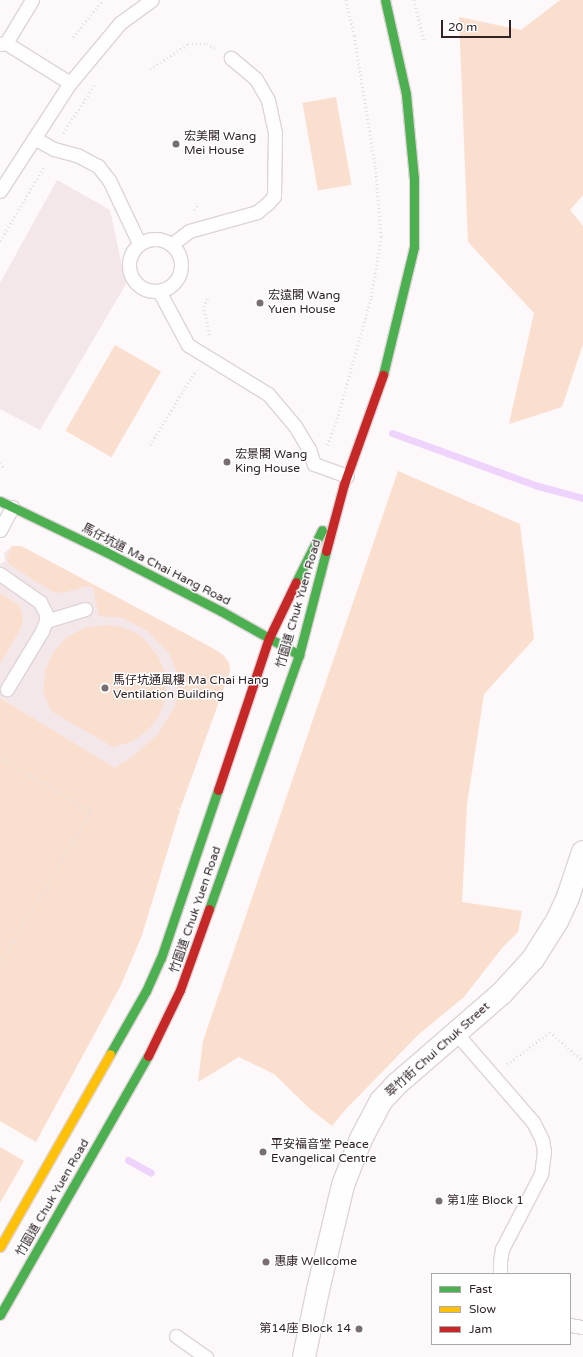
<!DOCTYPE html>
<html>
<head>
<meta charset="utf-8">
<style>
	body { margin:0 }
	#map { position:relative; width:583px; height:1357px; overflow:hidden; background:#fdf8f9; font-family:"Varela Round","Noto Sans TC",sans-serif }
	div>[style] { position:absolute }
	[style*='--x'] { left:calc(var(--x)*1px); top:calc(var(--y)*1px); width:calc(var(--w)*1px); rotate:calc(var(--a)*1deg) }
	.built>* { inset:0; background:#f4e7e9 }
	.green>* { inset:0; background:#fadece; transform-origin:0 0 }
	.stream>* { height:7px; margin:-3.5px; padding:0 3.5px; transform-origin:3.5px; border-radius:3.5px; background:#eed3fc }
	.path>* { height:2.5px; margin-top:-1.25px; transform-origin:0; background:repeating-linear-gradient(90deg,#e3e0e0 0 1px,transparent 0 4px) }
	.roads { filter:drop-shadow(1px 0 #ded4d7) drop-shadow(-1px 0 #ded4d7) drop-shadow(0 1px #ded4d7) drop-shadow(0 -1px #ded4d7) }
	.lane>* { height:13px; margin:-6.5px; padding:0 6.5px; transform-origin:6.5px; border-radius:6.5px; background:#fffefe }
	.lane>.ring { margin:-6.5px; padding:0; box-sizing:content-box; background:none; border:13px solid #fffefe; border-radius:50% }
	.street>* { height:22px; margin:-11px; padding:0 11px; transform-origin:11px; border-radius:11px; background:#fffefe }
	.fast>* { height:9px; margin:-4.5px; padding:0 4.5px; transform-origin:4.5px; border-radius:4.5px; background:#4caf50 }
	.slow>* { height:9px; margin:-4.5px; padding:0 4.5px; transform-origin:4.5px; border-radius:4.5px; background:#ffc107 }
	.jam>* { height:9px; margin:-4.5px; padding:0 4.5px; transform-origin:4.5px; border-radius:4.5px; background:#c62828 }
	.dots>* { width:11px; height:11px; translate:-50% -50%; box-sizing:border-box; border:2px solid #fff; border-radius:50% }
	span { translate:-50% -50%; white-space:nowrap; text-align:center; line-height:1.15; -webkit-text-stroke:3px #fff; paint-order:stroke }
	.poi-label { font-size:12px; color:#302225 }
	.left { translate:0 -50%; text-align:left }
	.right { translate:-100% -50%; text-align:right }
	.street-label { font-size:12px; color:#302225 }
	.legend { position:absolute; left:431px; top:1273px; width:140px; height:72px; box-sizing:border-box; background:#fff; border:1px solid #aca7a8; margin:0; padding:5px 7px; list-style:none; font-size:12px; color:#302225 }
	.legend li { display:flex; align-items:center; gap:8px; height:20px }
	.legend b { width:20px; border:1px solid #aca7a8 }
	.scale { position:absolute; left:441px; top:20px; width:70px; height:18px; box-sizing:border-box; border:2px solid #302225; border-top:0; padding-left:5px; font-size:12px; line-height:14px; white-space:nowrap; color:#302225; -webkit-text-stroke:3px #fff; paint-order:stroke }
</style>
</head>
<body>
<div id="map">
	<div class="built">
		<i style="clip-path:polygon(57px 180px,110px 210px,126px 284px,40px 430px,0 409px,0 283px)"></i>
		<i style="clip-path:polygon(12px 546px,21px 546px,214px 649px,223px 655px,229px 663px,230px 671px,180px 809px,0 698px,0 664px,20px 630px,19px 605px,0 593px,0 564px,5px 561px,4px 553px)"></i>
	</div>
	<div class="green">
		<i style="clip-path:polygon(560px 0,583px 0,583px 195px,570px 210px,583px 226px,583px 344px,562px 407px,509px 424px,534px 313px,468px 242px,459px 17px,521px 30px)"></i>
		<i style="left:336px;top:97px;width:89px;height:34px;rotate:80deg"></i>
		<i style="left:115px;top:345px;width:53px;height:99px;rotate:30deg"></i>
		<i style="clip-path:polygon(398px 471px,520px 524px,534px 639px,484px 694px,467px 804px,462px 902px,522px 911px,518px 932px,502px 948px,464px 997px,419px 1034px,346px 1109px,332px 1126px,309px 1108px,274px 1074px,239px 1057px,198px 1082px,203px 1041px)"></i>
		<i style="clip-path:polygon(12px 546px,21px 546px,214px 649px,223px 655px,229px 663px,230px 671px,180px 809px,171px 804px,180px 810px,142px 935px,121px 985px,36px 1142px,0 1121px,0 698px,115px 768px,136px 754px,158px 734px,175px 707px,178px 675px,169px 653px,148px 631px,123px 618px,99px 616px,93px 588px,89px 586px,62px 593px,51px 591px,9px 564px,7px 559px)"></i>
		<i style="clip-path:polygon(0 593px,19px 605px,23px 617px,20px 630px,0 664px)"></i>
		<i style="clip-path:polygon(106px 625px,124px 628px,141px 636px,158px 656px,165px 673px,166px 696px,160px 714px,149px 729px,131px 742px,113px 747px,51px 711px,43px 691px,46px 668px,53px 653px,66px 638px,84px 628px)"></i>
		<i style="clip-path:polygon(0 1147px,24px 1161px,0 1203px)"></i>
	</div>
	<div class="stream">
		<i style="--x:392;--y:433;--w:155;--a:20"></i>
		<i style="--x:538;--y:486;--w:47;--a:14.9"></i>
		<i style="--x:128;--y:1160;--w:26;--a:29"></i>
	</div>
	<div class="path">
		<i style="--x:414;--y:0;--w:44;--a:75.7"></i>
		<i style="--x:73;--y:37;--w:48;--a:-51"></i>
		<i style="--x:150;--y:69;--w:45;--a:-33.3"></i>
		<i style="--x:188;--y:44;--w:19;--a:0"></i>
		<i style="--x:207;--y:44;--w:9;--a:27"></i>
		<i style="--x:63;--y:133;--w:59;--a:-56.9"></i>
		<i style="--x:194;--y:210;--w:8;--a:-60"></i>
		<i style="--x:0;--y:241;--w:88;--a:-59.4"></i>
		<i style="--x:208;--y:299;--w:8;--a:120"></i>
		<i style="--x:204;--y:306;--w:32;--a:79"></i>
		<i style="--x:150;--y:445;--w:88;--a:-58.5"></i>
		<i style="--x:327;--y:445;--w:28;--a:-69"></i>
		<i style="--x:337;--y:419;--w:127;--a:-74.4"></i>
		<i style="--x:371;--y:297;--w:61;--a:-80.5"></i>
		<i style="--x:381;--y:237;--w:70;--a:-94.9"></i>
		<i style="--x:375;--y:167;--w:133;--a:-99.1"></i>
		<i style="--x:354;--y:36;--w:37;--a:-103"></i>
		<i style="--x:0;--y:463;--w:6;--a:51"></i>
		<i style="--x:0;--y:757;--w:106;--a:31.1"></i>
		<i style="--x:91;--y:812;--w:177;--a:120.9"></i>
		<i style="--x:507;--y:1064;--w:54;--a:-36.7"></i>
		<i style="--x:550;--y:1032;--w:44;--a:41.3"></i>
	</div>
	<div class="roads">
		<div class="lane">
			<i style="--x:6;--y:43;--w:50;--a:-58.8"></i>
			<i style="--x:0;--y:44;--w:6;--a:-9"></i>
			<i style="--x:6;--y:43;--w:75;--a:32"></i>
			<i style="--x:34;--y:138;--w:23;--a:29"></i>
			<i style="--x:54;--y:149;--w:24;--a:15"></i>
			<i style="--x:77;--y:155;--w:24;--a:28"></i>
			<i style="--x:98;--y:166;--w:18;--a:52"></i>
			<i style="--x:109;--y:180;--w:70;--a:64.5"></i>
			<i style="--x:0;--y:191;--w:129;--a:-57.1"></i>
			<i style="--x:70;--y:83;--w:78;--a:-50.2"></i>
			<i style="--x:120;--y:23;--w:39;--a:-36"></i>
			<i class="ring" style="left:129px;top:239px;width:39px;height:39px"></i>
			<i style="--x:172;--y:244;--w:21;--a:-37"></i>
			<i style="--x:189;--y:231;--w:71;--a:-15.6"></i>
			<i style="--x:257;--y:212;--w:14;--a:-39"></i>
			<i style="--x:268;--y:203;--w:9;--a:-49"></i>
			<i style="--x:274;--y:196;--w:63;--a:-89.1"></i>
			<i style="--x:275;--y:133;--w:34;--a:-102"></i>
			<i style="--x:268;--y:100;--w:24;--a:-120"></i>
			<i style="--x:256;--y:79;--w:33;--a:-140"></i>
			<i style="--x:159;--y:291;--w:61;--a:61.8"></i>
			<i style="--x:188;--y:345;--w:94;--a:31.5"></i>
			<i style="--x:268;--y:394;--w:42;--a:49.8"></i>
			<i style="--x:295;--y:426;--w:27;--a:59"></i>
			<i style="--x:309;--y:449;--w:16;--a:72"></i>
			<i style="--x:314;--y:464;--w:35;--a:20"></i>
			<i style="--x:0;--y:530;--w:26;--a:-62"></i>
			<i style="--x:0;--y:574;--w:49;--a:35"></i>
			<i style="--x:40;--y:602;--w:13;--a:63"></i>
			<i style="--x:46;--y:614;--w:7;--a:90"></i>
			<i style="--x:46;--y:621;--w:11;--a:112"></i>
			<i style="--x:42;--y:631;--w:68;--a:121.1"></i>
			<i style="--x:46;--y:621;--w:41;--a:-17.1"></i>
			<i style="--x:456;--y:1033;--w:118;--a:49.1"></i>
			<i style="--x:533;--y:1122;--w:20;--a:63"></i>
			<i style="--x:542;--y:1140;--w:11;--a:80"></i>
			<i style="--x:544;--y:1151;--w:23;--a:97"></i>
			<i style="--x:541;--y:1174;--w:85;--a:117.5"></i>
			<i style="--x:502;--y:1249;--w:12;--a:99"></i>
			<i style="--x:500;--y:1261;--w:13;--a:90"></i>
			<i style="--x:570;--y:1325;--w:13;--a:9"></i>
			<i style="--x:176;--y:1336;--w:37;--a:35"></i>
		</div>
		<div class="street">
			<i style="--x:304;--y:1357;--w:68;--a:-78.2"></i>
			<i style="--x:318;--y:1290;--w:108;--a:-76.6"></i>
			<i style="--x:343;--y:1185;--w:49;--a:-68.6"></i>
			<i style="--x:361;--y:1139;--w:43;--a:-62.2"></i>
			<i style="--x:381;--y:1101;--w:23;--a:-47"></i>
			<i style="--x:397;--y:1084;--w:138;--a:-40.9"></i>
			<i style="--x:501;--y:994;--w:47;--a:-47.6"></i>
			<i style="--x:533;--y:959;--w:45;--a:-57.7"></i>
			<i style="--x:557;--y:921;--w:26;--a:-65"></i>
			<i style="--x:568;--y:897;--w:47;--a:-71.6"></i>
		</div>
		<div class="fast">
			<i style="--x:383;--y:375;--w:132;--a:-76.4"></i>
			<i style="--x:414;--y:247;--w:68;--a:-90"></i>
			<i style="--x:414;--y:179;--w:85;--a:-95.4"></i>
			<i style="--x:406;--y:94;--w:96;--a:-102.6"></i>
			<i style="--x:0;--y:501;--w:118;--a:25.7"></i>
			<i style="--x:106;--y:552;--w:129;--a:27.2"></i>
			<i style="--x:221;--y:611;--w:90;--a:29.4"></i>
			<i style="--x:296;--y:582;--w:58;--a:-63.4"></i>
			<i style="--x:209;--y:909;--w:269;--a:-70.5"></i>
			<i style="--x:299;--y:655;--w:107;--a:-75.4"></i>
			<i style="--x:110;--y:1054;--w:73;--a:-60.3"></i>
			<i style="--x:146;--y:991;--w:36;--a:-66"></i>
			<i style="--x:161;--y:958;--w:177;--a:-71.3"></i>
			<i style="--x:0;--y:1315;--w:298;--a:-60.3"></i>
		</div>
		<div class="slow">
			<i style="--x:0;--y:1247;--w:222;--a:-60.3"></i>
		</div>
		<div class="jam">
			<i style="--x:326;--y:551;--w:69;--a:-75"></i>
			<i style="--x:344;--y:484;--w:116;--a:-70.3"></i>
			<i style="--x:218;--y:790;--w:160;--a:-71.5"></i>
			<i style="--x:269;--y:638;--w:62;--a:-64.3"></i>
			<i style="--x:148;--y:1056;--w:73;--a:-64.1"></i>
			<i style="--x:180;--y:990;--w:86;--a:-70.3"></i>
		</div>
	</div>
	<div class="dots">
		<i style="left:176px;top:144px;background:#786d6f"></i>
		<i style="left:260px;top:303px;background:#786d6f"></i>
		<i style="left:227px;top:462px;background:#786d6f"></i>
		<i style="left:105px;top:688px;background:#786d6f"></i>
		<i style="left:263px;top:1152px;background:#786d6f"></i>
		<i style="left:439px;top:1201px;background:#786d6f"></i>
		<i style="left:266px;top:1262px;background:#786d6f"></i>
		<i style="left:359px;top:1329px;background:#786d6f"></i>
	</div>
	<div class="poi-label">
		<span class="left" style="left:184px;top:144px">宏美閣 Wang<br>Mei House</span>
		<span class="left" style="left:268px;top:303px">宏遠閣 Wang<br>Yuen House</span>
		<span class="left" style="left:235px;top:462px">宏景閣 Wang<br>King House</span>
		<span class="left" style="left:113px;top:688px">馬仔坑通風樓 Ma Chai Hang<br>Ventilation Building</span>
		<span class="left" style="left:271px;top:1152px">平安福音堂 Peace<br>Evangelical Centre</span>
		<span class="left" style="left:447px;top:1201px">第1座 Block 1</span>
		<span class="left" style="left:274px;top:1262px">惠康 Wellcome</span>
		<span class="right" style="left:351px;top:1329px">第14座 Block 14</span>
	</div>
	<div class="street-label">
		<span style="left:156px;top:565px;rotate:27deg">馬仔坑道 Ma Chai Hang Road</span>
		<span style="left:299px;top:604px;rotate:-74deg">竹園道 Chuk Yuen Road</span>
		<span style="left:196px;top:910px;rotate:-71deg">竹園道 Chuk Yuen Road</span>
		<span style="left:438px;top:1050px;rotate:-42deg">翠竹街 Chui Chuk Street</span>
		<span style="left:53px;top:1198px;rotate:-60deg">竹園道 Chuk Yuen Road</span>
	</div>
	<ul class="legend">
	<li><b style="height:5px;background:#4caf50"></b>Fast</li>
	<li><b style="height:5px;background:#ffc107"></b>Slow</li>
	<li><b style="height:5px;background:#c62828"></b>Jam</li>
	</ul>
	<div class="scale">20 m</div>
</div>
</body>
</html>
